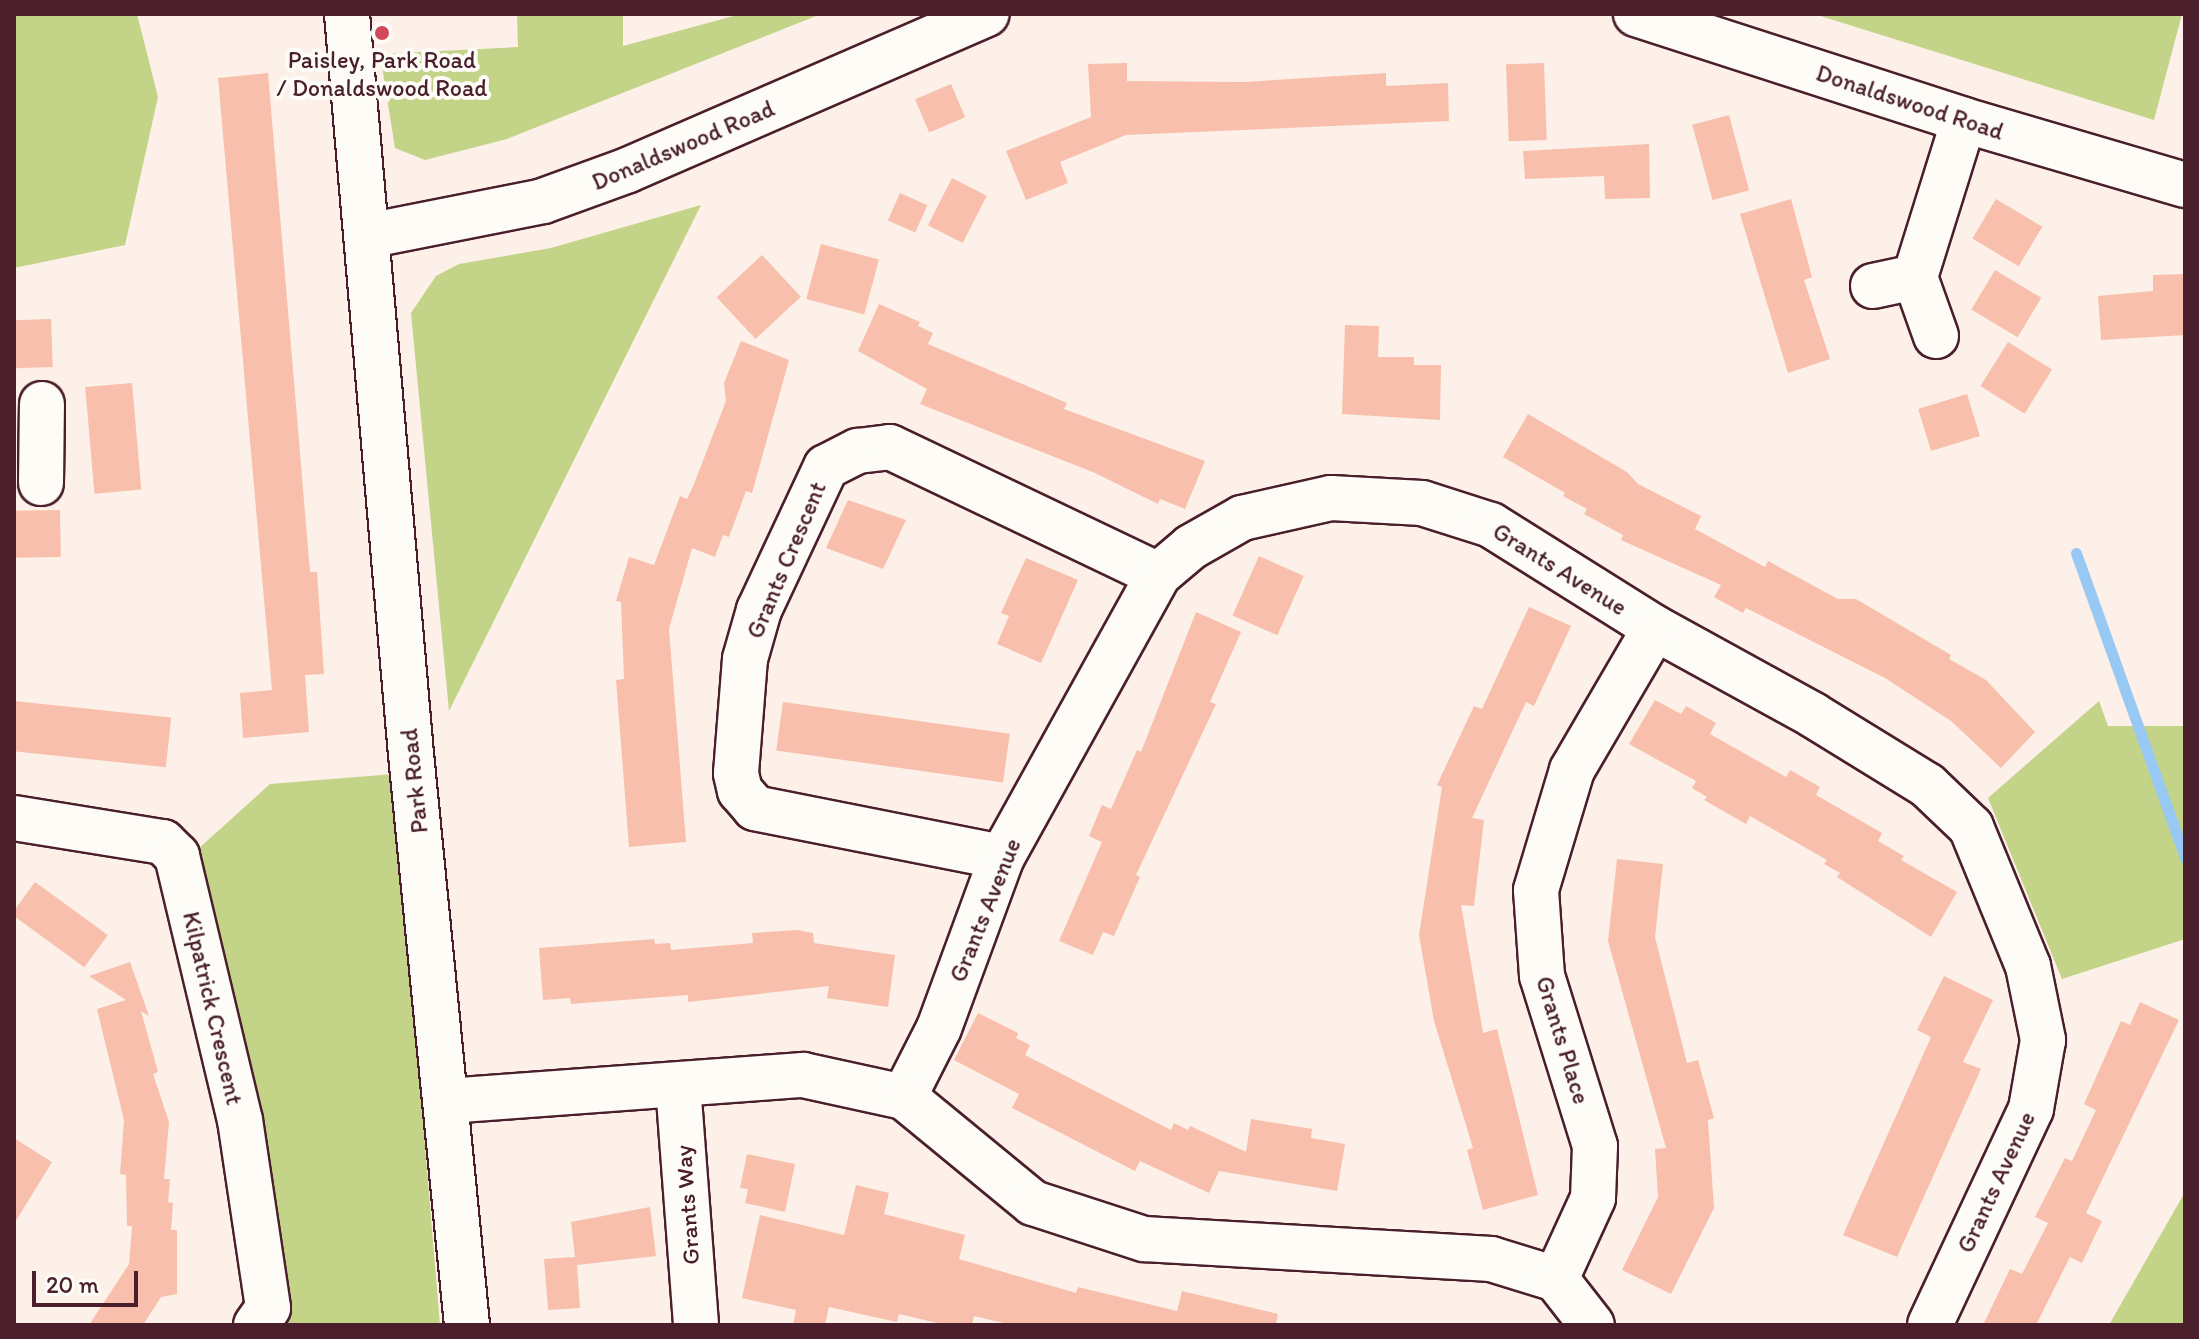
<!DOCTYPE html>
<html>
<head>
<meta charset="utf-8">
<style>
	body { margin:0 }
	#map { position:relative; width:2199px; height:1339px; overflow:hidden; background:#fcf0e8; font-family:Itim,sans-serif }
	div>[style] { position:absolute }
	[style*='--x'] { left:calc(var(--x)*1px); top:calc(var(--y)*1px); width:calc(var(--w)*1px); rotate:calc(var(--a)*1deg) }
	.green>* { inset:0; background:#c3d387 }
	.stream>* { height:11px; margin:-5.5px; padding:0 5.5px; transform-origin:5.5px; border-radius:5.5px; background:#98c9f5 }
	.building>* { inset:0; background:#f8c0ac; transform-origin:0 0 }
	.roads { filter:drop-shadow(2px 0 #4a1f2b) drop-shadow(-2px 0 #4a1f2b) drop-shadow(0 2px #4a1f2b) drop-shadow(0 -2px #4a1f2b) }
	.minor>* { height:44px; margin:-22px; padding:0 22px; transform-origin:22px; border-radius:22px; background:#fdfcf7 }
	.dots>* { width:22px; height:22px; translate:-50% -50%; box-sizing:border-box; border:4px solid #fdfcf7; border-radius:50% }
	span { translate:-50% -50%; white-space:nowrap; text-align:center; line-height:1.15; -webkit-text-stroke:8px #fdfcf7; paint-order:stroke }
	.poi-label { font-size:24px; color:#4a1f2b }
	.street-label { font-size:24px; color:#4a1f2b }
	.frame { position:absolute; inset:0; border:16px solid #4a1f2b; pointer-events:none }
	.scale { position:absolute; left:32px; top:1271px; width:106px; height:36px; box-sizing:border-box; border:4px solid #4a1f2b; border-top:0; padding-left:10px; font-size:24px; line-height:28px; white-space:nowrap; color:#4a1f2b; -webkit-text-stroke:6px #fdfcf7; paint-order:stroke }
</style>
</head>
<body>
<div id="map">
	<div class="green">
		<i style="clip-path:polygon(14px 14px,137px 14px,158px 97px,125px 245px,14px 268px)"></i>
		<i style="clip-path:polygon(517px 14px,623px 14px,623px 46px,741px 14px,821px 14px,507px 139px,425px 160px,395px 148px,380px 54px,518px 47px)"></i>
		<i style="clip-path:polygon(1814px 14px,2182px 14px,2154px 120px)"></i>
		<i style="clip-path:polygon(701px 205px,449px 711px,411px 313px,436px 276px,459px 264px,551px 248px)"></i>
		<i style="clip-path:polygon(2099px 701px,2108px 726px,2185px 726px,2185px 939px,2062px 979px,1988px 798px)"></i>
		<i style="clip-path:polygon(394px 774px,440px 1325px,275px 1325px,289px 1304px,198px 849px,270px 784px)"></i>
		<i style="clip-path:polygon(2185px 1192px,2185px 1325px,2109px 1325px)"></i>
	</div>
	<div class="stream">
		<i style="--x:2076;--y:553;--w:324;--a:70.3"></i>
	</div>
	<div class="building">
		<i style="clip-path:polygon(1127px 63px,1127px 81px,1244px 82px,1386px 73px,1386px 86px,1448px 83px,1449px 121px,1126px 135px,1060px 162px,1068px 183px,1026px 200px,1006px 151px,1091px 117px,1088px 64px)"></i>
		<i style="left:1544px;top:63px;width:77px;height:38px;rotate:88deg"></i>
		<i style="clip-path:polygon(268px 73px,310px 572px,317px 572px,324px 674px,305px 675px,309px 732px,243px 738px,240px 693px,272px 690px,218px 78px)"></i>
		<i style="left:951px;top:84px;width:36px;height:39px;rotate:67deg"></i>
		<i style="left:1729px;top:115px;width:78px;height:38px;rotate:75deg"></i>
		<i style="clip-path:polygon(1649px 144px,1650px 198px,1605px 199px,1604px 176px,1525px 179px,1523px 151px)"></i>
		<i style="left:952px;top:178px;width:39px;height:53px;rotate:27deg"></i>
		<i style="left:900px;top:193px;width:30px;height:30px;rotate:24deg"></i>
		<i style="clip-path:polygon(1791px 199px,1812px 277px,1804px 280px,1830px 359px,1788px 373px,1740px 214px)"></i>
		<i style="left:1996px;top:199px;width:54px;height:46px;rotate:31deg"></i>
		<i style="left:821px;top:244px;width:60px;height:57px;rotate:15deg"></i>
		<i style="left:762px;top:255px;width:57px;height:62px;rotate:47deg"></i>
		<i style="left:1995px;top:270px;width:54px;height:46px;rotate:31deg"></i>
		<i style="clip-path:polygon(2185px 274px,2185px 335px,2101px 340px,2098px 296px,2153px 291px,2153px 275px)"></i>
		<i style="clip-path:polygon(879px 304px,920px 322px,918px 326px,933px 333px,928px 344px,1067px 403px,1064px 409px,1205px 461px,1185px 509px,1160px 499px,1158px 504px,1095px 473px,920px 404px,927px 389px,858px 351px)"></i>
		<i style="left:51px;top:319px;width:48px;height:37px;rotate:88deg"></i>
		<i style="clip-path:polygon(1345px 325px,1379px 326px,1378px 357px,1414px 357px,1414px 365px,1441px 365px,1440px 420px,1342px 414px)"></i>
		<i style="clip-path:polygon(741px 341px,789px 360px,752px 493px,746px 491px,729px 537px,723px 535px,715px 557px,692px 548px,669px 629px,686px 842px,629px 847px,616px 680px,624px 679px,621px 602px,616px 601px,629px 557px,654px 565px,680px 496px,687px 499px,694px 484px,726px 401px,724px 383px)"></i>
		<i style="left:2008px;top:342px;width:52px;height:52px;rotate:32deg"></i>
		<i style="left:132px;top:383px;width:107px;height:47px;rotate:85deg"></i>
		<i style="left:1967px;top:394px;width:44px;height:51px;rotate:73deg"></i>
		<i style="clip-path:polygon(1528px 414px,1627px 472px,1638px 484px,1701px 516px,1695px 529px,1765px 567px,1768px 561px,1838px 599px,1856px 599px,1951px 655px,1949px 659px,1986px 680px,2035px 732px,2001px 768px,1951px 721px,1885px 678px,1746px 608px,1743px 613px,1714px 597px,1721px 585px,1621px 540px,1623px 535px,1584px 514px,1587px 509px,1563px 496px,1565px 493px,1503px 457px)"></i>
		<i style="clip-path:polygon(848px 500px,906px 520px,883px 569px,826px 548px)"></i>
		<i style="left:60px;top:510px;width:47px;height:46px;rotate:89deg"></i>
		<i style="left:1259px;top:556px;width:49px;height:65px;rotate:24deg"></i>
		<i style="clip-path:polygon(1026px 558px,1078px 580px,1041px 663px,997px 644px,1009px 616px,1001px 613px)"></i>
		<i style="clip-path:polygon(1529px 607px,1571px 626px,1534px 706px,1526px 702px,1472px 818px,1484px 820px,1474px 906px,1461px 905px,1483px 1033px,1497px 1029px,1538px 1195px,1483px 1210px,1467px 1150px,1473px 1148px,1434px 1021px,1419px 935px,1442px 787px,1437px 785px,1474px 706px,1482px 709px)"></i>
		<i style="clip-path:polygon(1196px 612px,1241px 632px,1210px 702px,1216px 704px,1136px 875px,1140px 877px,1114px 936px,1103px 932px,1093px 955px,1059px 941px,1102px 842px,1089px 836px,1102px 805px,1111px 809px,1137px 750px,1141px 752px)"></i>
		<i style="clip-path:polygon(1655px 700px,1681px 714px,1686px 706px,1716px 723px,1710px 734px,1786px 777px,1790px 770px,1820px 787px,1816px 795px,1882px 833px,1878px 841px,1904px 856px,1901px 860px,1957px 892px,1931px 937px,1837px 877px,1840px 873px,1824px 864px,1827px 860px,1750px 816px,1746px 824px,1704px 800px,1707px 797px,1692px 788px,1696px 781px,1629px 744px)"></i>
		<i style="left:14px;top:701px;width:158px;height:50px;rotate:6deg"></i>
		<i style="left:783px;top:702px;width:229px;height:49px;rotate:8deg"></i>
		<i style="clip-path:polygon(1617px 859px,1663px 864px,1655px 937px,1687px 1063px,1698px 1060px,1714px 1118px,1708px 1120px,1714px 1208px,1671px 1294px,1622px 1270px,1658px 1197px,1655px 1149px,1666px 1148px,1608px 941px)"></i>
		<i style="left:35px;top:882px;width:90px;height:40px;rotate:36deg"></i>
		<i style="clip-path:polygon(797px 930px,813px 933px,814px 943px,895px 955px,888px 1007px,827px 998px,829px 986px,688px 1002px,688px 995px,571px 1004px,570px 998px,543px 1000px,539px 948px,654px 939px,655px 944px,670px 943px,671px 950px,753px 943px,752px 933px)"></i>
		<i style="clip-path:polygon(130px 962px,149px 1016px,141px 1011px,158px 1072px,153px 1074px,169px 1122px,164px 1179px,170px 1179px,168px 1202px,173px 1203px,171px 1230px,177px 1230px,177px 1294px,161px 1297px,143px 1325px,89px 1325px,129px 1264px,132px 1226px,127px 1226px,126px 1175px,120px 1174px,124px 1120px,97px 1009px,126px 1000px,89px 976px)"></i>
		<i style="clip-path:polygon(1944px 976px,1993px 1000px,1963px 1062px,1981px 1069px,1897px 1257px,1843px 1235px,1931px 1037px,1917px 1030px)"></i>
		<i style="clip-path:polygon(2140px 1002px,2179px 1020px,2086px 1213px,2102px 1221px,2082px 1263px,2070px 1257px,2036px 1325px,1983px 1325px,2010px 1269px,2022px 1274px,2048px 1223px,2035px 1217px,2065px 1158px,2072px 1161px,2096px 1110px,2084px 1104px,2121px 1021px,2130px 1025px)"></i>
		<i style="clip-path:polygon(978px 1013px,1018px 1033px,1016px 1038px,1030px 1045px,1025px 1055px,1171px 1130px,1174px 1123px,1188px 1130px,1190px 1126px,1246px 1152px,1251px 1119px,1312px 1129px,1311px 1138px,1345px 1144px,1337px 1191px,1219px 1171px,1209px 1193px,1140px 1161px,1135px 1171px,1012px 1108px,1019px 1094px,954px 1060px)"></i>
		<i style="clip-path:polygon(14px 1138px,52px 1162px,14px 1224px)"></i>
		<i style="clip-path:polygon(747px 1154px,795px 1164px,785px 1212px,745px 1203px,748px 1189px,740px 1188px)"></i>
		<i style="clip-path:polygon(856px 1185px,889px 1193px,884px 1214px,965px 1235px,959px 1259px,1076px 1293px,1078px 1287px,1177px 1311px,1182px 1291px,1278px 1314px,1276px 1325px,1012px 1325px,974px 1316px,972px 1325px,946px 1325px,899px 1314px,897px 1322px,829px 1307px,825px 1325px,793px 1325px,796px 1310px,742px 1298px,760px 1215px,844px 1235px)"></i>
		<i style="clip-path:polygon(650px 1207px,656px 1256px,577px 1265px,580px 1308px,548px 1310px,544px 1259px,575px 1257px,571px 1222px)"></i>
	</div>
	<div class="roads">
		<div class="minor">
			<i style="--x:347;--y:14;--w:743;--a:85.06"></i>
			<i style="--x:411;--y:754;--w:574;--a:84.4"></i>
			<i style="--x:1636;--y:14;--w:345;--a:17.9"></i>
			<i style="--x:1964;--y:120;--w:230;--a:16.4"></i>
			<i style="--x:367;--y:236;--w:179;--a:-11.2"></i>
			<i style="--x:543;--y:201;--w:90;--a:-20"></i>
			<i style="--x:628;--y:170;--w:391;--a:-23.5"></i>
			<i style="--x:1873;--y:286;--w:43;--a:-12.1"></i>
			<i style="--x:1936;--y:336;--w:63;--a:-109.6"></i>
			<i style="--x:1915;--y:277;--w:164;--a:-72.7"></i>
			<i style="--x:41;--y:483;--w:79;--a:-89.3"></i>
			<i style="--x:14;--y:818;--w:151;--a:9.2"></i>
			<i style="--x:163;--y:842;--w:20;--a:45"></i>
			<i style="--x:177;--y:856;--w:271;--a:76.6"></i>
			<i style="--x:240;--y:1120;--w:190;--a:81.5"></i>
			<i style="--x:268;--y:1308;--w:21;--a:125"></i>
			<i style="--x:1002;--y:857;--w:252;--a:-168.8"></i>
			<i style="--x:755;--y:808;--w:23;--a:-131"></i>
			<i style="--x:740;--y:791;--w:18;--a:-103"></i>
			<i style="--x:736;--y:773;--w:114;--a:-85.5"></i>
			<i style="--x:745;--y:659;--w:51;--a:-74.1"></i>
			<i style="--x:759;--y:610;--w:158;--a:-64.9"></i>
			<i style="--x:826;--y:467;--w:36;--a:-27"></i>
			<i style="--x:858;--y:451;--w:32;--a:-7"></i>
			<i style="--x:890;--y:447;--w:297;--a:25.5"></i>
			<i style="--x:678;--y:1085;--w:241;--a:85.7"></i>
			<i style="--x:904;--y:1097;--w:77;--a:-63.1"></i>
			<i style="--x:939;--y:1028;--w:182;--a:-69.8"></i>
			<i style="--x:1002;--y:857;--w:322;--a:-61"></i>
			<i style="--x:1158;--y:575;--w:43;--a:-40.3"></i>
			<i style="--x:1191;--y:547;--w:59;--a:-29.6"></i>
			<i style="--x:1242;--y:518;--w:91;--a:-12.7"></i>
			<i style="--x:1331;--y:498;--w:91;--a:3.1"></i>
			<i style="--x:1422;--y:503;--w:72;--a:17.7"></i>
			<i style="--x:1491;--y:525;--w:194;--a:32.1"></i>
			<i style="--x:1655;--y:628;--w:180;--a:28.8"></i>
			<i style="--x:1813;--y:715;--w:134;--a:31.6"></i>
			<i style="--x:1927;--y:785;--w:61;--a:43.7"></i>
			<i style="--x:1971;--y:827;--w:150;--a:67.7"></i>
			<i style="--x:2028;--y:966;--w:76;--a:78.5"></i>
			<i style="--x:2043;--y:1040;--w:70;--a:99.9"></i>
			<i style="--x:2031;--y:1109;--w:238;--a:115.1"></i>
			<i style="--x:447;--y:1101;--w:357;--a:-4.2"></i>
			<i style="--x:803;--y:1075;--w:103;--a:12.3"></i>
			<i style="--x:904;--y:1097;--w:167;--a:39.4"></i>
			<i style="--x:1033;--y:1203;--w:117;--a:18"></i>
			<i style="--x:1144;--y:1239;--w:348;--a:3.3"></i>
			<i style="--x:1491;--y:1259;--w:68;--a:17.1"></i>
			<i style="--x:1556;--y:1279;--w:58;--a:52"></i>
			<i style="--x:1556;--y:1279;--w:89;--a:-65.4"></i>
			<i style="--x:1593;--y:1198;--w:52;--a:-87.8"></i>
			<i style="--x:1595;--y:1146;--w:178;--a:-107.3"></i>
			<i style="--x:1542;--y:976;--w:86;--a:-94"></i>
			<i style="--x:1536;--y:890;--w:125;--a:-73.3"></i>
			<i style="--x:1572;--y:770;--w:164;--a:-59.7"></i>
		</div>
	</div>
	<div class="dots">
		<i style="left:382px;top:33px;background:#d1495b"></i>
	</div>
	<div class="poi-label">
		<span style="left:382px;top:74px">Paisley, Park Road<br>/ Donaldswood Road</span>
	</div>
	<div class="street-label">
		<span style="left:1910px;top:102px;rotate:18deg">Donaldswood Road</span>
		<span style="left:683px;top:145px;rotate:-23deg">Donaldswood Road</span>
		<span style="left:786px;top:560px;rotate:-67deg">Grants Crescent</span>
		<span style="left:1560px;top:569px;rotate:32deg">Grants Avenue</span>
		<span style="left:414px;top:781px;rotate:-96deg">Park Road</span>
		<span style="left:985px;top:910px;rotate:-68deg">Grants Avenue</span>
		<span style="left:213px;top:1008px;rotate:77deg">Kilpatrick Crescent</span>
		<span style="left:1563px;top:1040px;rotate:73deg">Grants Place</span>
		<span style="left:1996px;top:1182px;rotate:-65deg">Grants Avenue</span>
		<span style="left:687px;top:1205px;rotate:-94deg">Grants Way</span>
	</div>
	<div class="frame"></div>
	<div class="scale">20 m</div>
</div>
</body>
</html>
